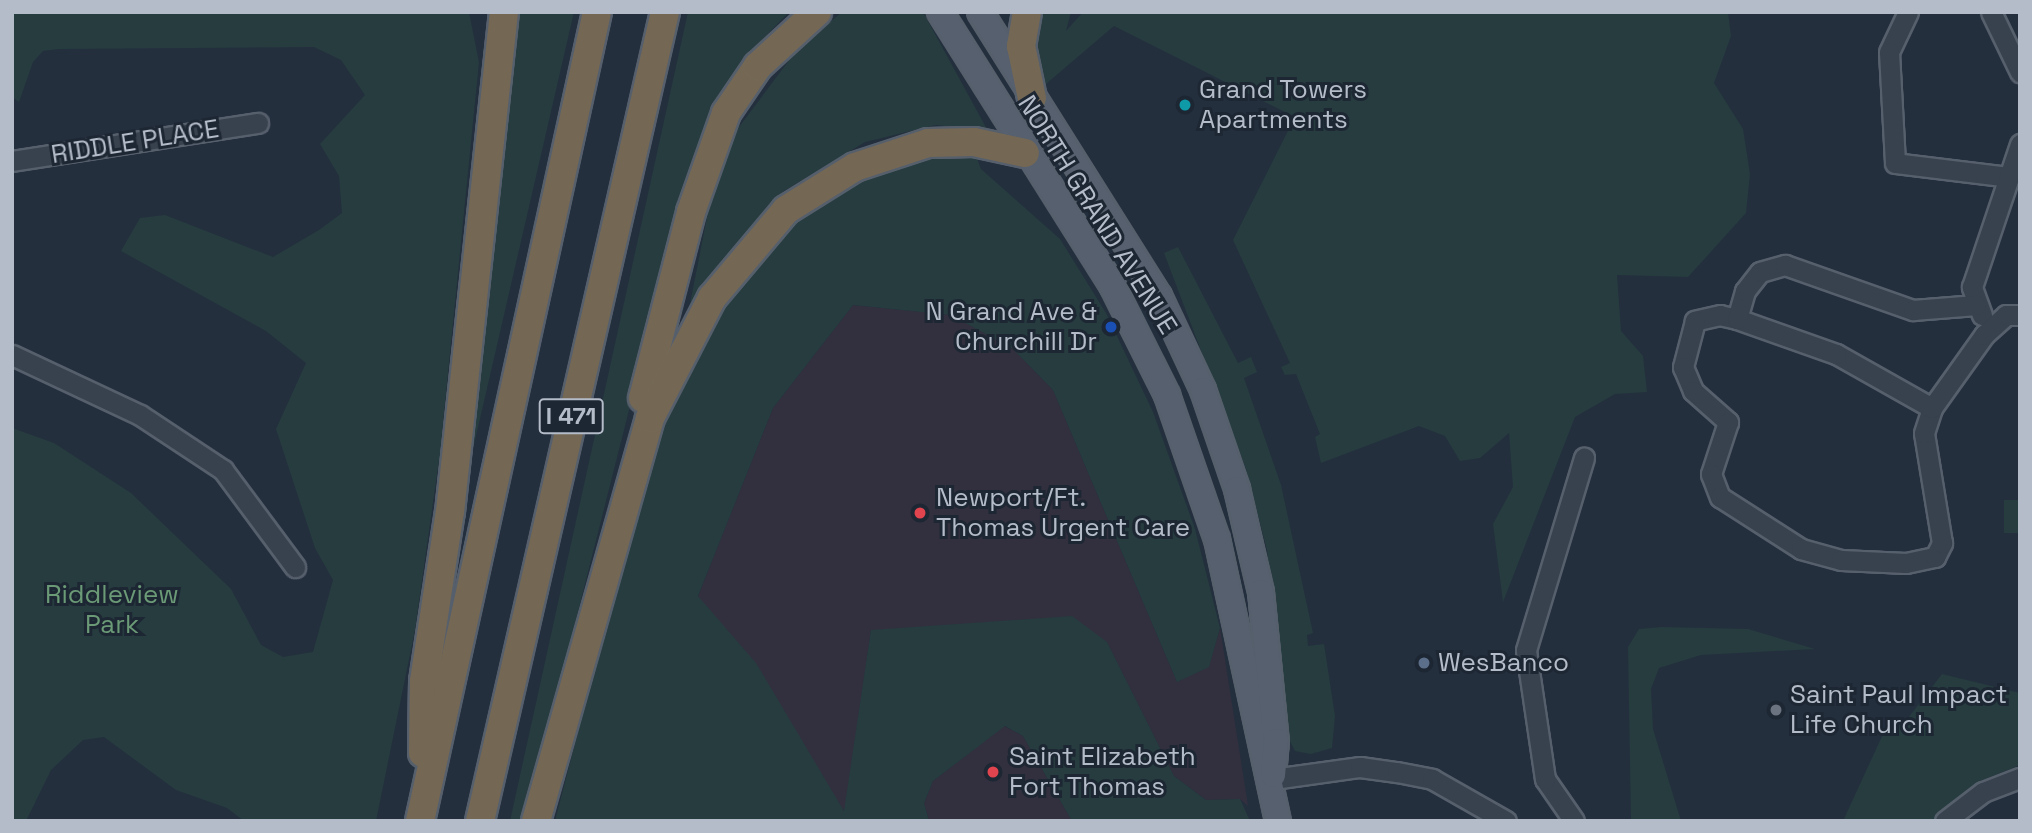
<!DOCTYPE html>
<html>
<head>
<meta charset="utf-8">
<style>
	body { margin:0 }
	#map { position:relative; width:2032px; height:833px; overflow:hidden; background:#242f3e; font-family:"Space Grotesk",sans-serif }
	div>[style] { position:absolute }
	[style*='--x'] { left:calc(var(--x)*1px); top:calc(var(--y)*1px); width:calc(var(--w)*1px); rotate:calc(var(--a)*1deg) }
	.medical>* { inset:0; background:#32303f }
	.green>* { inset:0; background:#263c3f; transform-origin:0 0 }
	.roads { filter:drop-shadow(2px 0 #565f6c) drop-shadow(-2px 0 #565f6c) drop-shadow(0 2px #565f6c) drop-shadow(0 -2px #565f6c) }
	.minor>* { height:19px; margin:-9.5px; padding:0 9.5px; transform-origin:9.5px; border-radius:9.5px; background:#38414e }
	.major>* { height:24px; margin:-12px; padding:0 12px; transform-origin:12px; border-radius:12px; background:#56606e }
	.highway>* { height:28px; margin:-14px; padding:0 14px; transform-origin:14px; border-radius:14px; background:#746855 }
	.dots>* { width:19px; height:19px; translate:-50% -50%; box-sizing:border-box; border:4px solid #1d2633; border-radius:50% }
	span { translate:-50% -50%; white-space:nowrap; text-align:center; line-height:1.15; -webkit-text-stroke:6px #1d2633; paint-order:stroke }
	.shield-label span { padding:2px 5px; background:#1d2633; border:2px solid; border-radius:5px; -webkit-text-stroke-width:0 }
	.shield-label { font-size:24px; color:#b4bcc9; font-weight:700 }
	.poi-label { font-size:26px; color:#b4bcc9 }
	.left { translate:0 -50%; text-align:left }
	.right { translate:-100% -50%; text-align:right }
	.street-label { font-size:26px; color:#b4bcc9 }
	.park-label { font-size:26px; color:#6b9a76 }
	.frame { position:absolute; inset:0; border:14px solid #b4bcc9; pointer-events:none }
</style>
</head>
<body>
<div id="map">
	<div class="medical">
		<i style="clip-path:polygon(853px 305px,952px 315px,1013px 349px,1053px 390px,1177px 682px,1209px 666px,1220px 628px,1248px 806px,1240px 799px,1206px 800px,1174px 776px,1107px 642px,871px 630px,845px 812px,698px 596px,773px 408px)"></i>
		<i style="clip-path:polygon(1004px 726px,1023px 736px,1072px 821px,929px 821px,924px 803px,933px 781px)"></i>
	</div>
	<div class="green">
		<i style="clip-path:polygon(12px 12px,469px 12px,479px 62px,440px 453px,415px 630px,376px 821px,244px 821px,227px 808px,176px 790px,104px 737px,83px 740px,51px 770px,26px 821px,12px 821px,12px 428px,54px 443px,131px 493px,231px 589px,261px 645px,283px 657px,313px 652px,333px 580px,315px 548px,276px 429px,306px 363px,266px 331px,121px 251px,140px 218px,165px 215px,273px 257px,319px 230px,342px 213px,339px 176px,320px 144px,365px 95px,341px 60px,314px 47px,59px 49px,43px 51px,33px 62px,19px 102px,12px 97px)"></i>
		<i style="clip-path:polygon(518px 12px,574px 12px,467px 475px,480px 376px)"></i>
		<i style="clip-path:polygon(688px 12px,789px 12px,740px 63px,715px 105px,688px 177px,525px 821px,510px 821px)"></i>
		<i style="clip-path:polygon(842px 12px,923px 12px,988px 131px,936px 125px,865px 142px,784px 191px,690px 304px,716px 171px,739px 127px,796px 51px)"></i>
		<i style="clip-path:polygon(1038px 12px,1071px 12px,1066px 31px,1083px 12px,1728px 12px,1731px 36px,1714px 83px,1743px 129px,1750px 174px,1746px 213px,1688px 277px,1617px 275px,1621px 331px,1643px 356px,1647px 392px,1615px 394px,1575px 417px,1503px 602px,1493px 524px,1513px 487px,1509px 433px,1480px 458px,1460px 461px,1445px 436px,1419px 426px,1321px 463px,1315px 437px,1320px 434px,1296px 374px,1285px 375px,1281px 367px,1290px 363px,1233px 240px,1295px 117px,1114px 26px,1046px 84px,1035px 57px)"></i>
		<i style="clip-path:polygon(974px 151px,981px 169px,1060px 239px,1106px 313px,1153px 412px,1195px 529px,1220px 628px,1209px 667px,1177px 682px,1053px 390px,1013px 349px,951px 315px,853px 305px,773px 408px,698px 596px,756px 663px,844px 811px,871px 630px,1072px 616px,1107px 642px,1174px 776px,1206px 800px,1240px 799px,1250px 821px,1072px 821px,1023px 736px,1005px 726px,933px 781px,924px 803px,929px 821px,555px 821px,644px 475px,680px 376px,708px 328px,772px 239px,813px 204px,852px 179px,939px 153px)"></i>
		<i style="clip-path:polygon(1178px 247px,1238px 363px,1251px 357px,1257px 372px,1244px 378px,1281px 485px,1313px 633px,1307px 635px,1308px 646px,1324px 644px,1335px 716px,1332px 748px,1311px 754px,1295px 751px,1290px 741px,1267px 550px,1246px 469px,1164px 253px)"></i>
		<i style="left:2004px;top:500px;width:16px;height:33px"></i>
		<i style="clip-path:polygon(1662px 627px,1748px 629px,1815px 649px,1701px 655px,1659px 668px,1651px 689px,1653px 729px,1681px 821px,1631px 821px,1628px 647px,1639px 629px)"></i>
		<i style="clip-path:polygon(1942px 674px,2020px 693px,2020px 765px,1980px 781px,1931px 821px,1843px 821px,1884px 732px,1905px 722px)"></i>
	</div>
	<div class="roads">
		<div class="minor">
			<i style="--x:1908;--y:12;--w:44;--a:115.4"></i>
			<i style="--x:1889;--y:52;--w:111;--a:86.9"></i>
			<i style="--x:1895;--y:163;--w:115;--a:7"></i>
			<i style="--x:1991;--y:12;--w:67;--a:64.2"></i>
			<i style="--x:12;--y:161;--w:249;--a:-8.8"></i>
			<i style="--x:1982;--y:315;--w:30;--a:-110"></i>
			<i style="--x:1972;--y:287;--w:151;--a:-71.4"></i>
			<i style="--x:1737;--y:319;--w:17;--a:-167"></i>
			<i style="--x:1720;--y:315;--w:26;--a:167"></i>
			<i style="--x:1695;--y:321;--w:48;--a:104.6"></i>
			<i style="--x:1683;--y:367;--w:26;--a:67"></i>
			<i style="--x:1693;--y:391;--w:47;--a:41.5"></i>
			<i style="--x:1728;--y:422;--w:55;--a:108.1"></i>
			<i style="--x:1711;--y:474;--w:25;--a:69"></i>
			<i style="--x:1720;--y:497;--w:96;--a:32.7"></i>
			<i style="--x:1801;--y:549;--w:41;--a:15.4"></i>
			<i style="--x:1841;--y:560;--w:65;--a:2.6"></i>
			<i style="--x:1906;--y:563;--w:30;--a:-12"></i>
			<i style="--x:1935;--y:557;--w:16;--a:-63"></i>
			<i style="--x:1942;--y:543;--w:111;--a:-99.3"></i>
			<i style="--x:1924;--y:433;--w:26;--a:-72"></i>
			<i style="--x:1932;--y:408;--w:90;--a:-54.5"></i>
			<i style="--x:1984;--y:335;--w:30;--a:-42"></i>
			<i style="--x:2006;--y:315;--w:14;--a:0"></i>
			<i style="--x:12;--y:355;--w:141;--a:25.1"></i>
			<i style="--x:140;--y:415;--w:100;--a:33.5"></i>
			<i style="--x:223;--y:470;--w:121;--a:53.4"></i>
			<i style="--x:1932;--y:408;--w:110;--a:-150.6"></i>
			<i style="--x:1836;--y:354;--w:105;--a:-160.5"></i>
			<i style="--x:1737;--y:319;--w:29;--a:-74"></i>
			<i style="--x:1745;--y:291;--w:24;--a:-52"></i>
			<i style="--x:1760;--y:272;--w:26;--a:-16"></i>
			<i style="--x:1785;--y:265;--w:136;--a:19.4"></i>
			<i style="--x:1913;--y:310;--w:63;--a:-4.5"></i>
			<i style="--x:1273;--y:779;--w:88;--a:-7.9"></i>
			<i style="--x:1360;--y:767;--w:37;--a:8"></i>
			<i style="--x:1397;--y:772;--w:36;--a:11"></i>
			<i style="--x:1432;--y:779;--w:85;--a:29.6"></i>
			<i style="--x:1574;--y:821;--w:51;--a:-124.6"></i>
			<i style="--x:1545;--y:779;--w:130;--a:-98.4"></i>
			<i style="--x:1526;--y:650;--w:201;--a:-73.2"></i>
			<i style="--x:1945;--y:821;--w:48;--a:-37.3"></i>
			<i style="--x:1983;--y:792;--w:40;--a:-21"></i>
		</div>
		<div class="major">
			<i style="--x:940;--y:12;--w:325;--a:57.8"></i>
			<i style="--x:1113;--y:287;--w:121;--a:63.4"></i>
			<i style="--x:1167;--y:395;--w:152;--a:70.9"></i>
			<i style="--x:1217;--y:539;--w:289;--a:77.8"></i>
			<i style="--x:980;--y:12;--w:336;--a:57.8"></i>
			<i style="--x:1159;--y:296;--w:104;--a:64.9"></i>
			<i style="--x:1203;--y:390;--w:105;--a:71"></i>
			<i style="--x:1237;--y:489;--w:106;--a:76.9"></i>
			<i style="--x:1261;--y:592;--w:150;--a:84.3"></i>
			<i style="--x:1276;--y:741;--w:34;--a:95"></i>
		</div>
		<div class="highway">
			<i style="--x:1027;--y:12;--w:35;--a:100"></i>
			<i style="--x:1021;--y:46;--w:53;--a:78.1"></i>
			<i style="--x:643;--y:398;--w:192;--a:-75.5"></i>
			<i style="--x:691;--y:212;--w:105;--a:-70.5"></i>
			<i style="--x:726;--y:113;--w:57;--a:-55.8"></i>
			<i style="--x:758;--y:66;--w:80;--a:-42.5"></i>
			<i style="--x:423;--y:753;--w:72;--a:-89.2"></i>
			<i style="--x:424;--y:681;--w:171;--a:-81.3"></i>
			<i style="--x:450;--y:512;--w:503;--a:-83.84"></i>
			<i style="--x:420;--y:821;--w:828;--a:-77.66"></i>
			<i style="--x:480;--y:821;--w:830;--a:-77.12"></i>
			<i style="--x:536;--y:821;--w:419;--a:-74.2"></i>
			<i style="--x:650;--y:418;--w:135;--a:-62.7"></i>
			<i style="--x:712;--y:298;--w:115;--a:-49.9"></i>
			<i style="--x:786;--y:210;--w:81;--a:-31.9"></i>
			<i style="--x:855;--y:167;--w:77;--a:-18.2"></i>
			<i style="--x:928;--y:143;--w:46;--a:-1.2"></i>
			<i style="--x:974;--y:142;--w:52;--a:12.2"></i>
		</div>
	</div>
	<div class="dots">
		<i style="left:1185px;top:105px;background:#0f9aa8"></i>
		<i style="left:1111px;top:327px;background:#1a4fb4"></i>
		<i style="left:920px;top:513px;background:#e0444e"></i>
		<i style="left:1424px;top:663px;background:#5c6f8a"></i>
		<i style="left:1776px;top:710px;background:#6b7280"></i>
		<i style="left:993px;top:772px;background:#e0444e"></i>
	</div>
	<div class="shield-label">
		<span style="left:571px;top:416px">I 471</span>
	</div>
	<div class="poi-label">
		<span class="left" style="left:1199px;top:105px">Grand Towers<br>Apartments</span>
		<span class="right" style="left:1097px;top:327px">N Grand Ave &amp;<br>Churchill Dr</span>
		<span class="left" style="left:936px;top:513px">Newport/Ft.<br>Thomas Urgent Care</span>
		<span class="left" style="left:1438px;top:663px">WesBanco</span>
		<span class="left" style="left:1790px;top:710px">Saint Paul Impact<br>Life Church</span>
		<span class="left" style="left:1009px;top:772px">Saint Elizabeth<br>Fort Thomas</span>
	</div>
	<div class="street-label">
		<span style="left:135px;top:142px;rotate:-9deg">RIDDLE PLACE</span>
		<span style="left:1097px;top:215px;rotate:58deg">NORTH GRAND AVENUE</span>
	</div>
	<div class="park-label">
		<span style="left:112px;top:610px">Riddleview<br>Park</span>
	</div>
	<div class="frame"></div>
</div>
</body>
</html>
